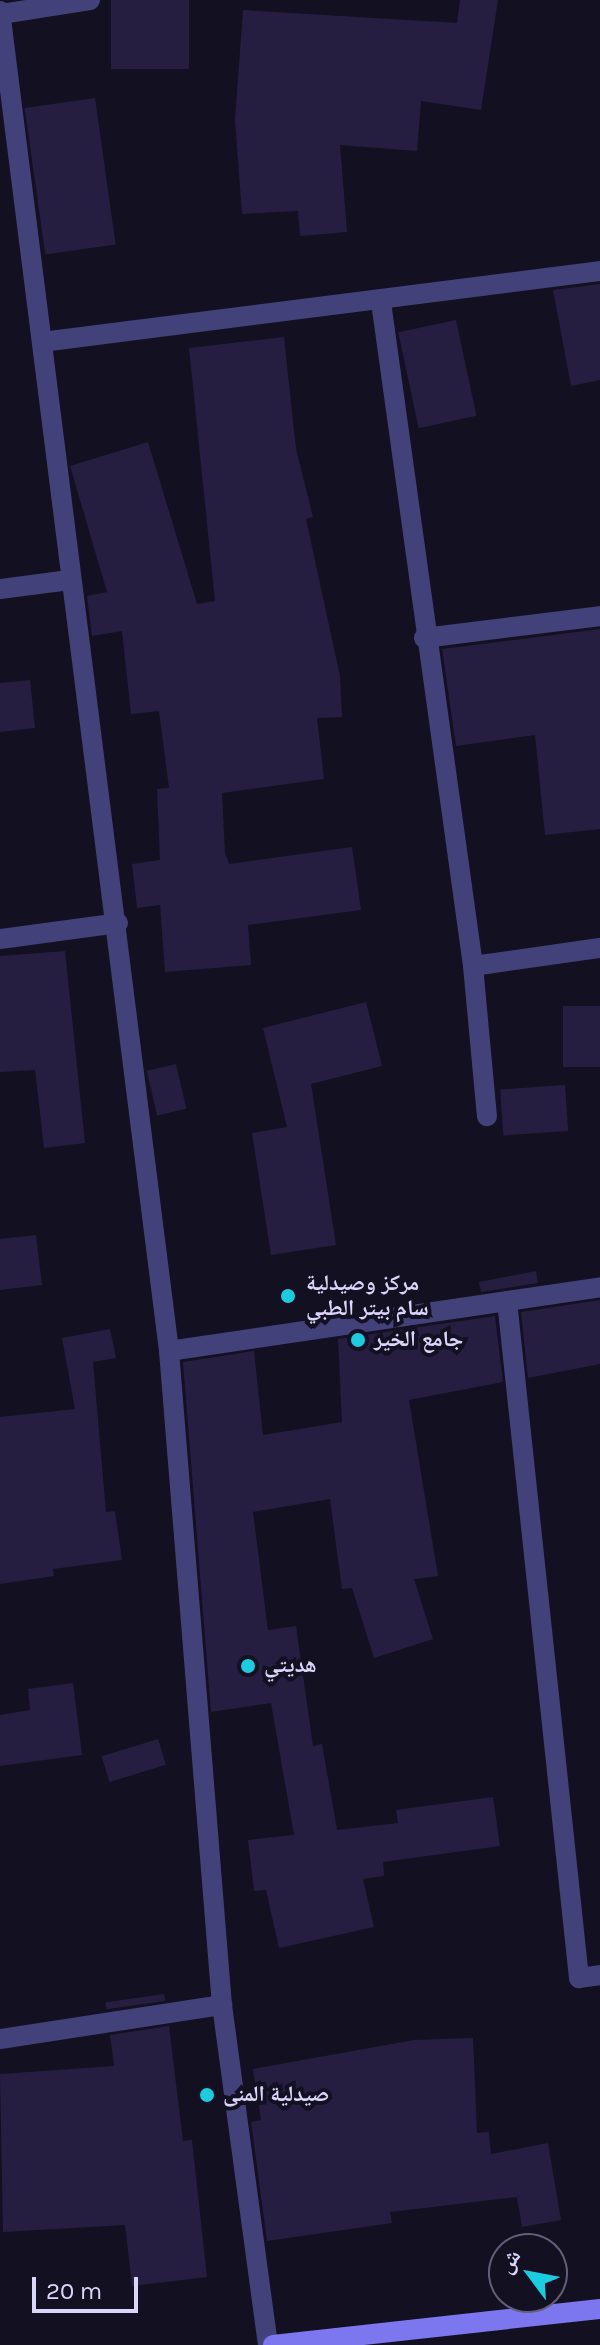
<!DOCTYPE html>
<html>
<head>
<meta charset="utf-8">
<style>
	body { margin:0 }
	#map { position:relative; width:600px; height:2345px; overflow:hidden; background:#131021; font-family:Karla,"Noto Naskh Arabic",sans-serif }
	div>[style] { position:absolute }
	.building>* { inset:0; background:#261e40; transform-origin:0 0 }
	.street>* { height:20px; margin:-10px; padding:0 10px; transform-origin:10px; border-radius:10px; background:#43417a }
	.secondary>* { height:20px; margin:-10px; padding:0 10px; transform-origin:10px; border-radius:10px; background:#7c77ef }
	.dots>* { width:22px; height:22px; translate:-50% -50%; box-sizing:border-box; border:4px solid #131021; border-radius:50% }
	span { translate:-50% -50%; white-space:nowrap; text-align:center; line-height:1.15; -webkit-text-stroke:8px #131021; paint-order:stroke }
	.poi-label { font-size:22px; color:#dad5fa; font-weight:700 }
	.left { translate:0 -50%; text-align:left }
	.north { position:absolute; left:488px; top:2233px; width:80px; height:80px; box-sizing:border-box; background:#131021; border:2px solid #635f78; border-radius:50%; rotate:302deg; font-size:22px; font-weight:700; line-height:32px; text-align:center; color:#dad5fa }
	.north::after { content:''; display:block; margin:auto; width:28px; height:36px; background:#1bcbe0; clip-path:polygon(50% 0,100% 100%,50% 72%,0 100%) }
	.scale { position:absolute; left:32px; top:2277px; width:106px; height:36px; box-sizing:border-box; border:4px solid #dad5fa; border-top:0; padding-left:10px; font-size:24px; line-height:28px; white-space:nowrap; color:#dad5fa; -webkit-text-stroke:6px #131021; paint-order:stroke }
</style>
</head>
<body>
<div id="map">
	<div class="building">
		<div style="left:111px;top:0;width:78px;height:69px"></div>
		<div style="clip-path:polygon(460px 0,498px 0,481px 110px,421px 101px,417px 151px,340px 145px,347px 232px,300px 236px,298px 211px,242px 214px,235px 120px,243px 10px,457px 23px)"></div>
		<div style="left:95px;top:98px;width:148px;height:71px;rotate:82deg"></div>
		<div style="clip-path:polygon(600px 284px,600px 380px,571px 386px,553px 290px)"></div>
		<div style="left:456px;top:320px;width:98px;height:59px;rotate:78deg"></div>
		<div style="clip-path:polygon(284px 337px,296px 449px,313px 517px,306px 519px,340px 676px,342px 717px,317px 718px,324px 779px,222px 793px,225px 853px,229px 864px,352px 847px,361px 910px,248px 925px,251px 965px,165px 972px,160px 905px,137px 908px,132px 864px,160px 860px,157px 789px,169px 788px,159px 711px,131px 714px,122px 631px,92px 636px,87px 596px,107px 592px,70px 466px,148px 442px,197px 604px,215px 601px,189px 348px)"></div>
		<div style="clip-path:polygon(600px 629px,600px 829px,545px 835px,535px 735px,456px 746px,442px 649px)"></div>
		<div style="clip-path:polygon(30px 680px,35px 728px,0 732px,0 683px)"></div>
		<div style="clip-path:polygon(65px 951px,85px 1143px,44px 1148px,35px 1070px,0 1072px,0 956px)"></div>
		<div style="clip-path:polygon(366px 1002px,382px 1066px,311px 1084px,336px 1245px,271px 1255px,252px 1133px,287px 1127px,263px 1028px)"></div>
		<div style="left:563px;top:1006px;width:37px;height:61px"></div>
		<div style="left:176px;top:1064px;width:46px;height:30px;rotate:77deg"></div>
		<div style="left:565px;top:1085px;width:46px;height:65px;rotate:86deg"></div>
		<div style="clip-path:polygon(36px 1235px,42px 1285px,0 1290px,0 1239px)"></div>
		<div style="clip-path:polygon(536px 1271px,538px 1283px,481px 1292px,479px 1282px)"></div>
		<div style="clip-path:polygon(600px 1300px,600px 1364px,528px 1378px,521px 1312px)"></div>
		<div style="clip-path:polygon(495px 1316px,503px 1382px,409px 1400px,438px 1576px,414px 1579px,433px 1639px,374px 1658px,352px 1588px,342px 1589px,330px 1499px,253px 1512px,268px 1630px,296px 1626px,313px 1746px,322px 1744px,337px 1830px,398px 1823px,396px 1810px,493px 1797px,500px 1846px,383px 1862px,384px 1876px,363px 1879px,374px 1927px,279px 1948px,266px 1890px,254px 1891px,248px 1840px,294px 1835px,271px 1703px,211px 1712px,183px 1362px,254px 1351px,263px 1435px,342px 1422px,338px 1339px)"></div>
		<div style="clip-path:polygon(110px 1329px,116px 1358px,93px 1362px,106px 1512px,115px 1511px,122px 1560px,53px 1569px,54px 1576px,0 1584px,0 1417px,75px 1409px,62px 1338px)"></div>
		<div style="clip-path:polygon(73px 1683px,82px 1755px,0 1766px,0 1715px,30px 1710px,28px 1689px)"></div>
		<div style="left:158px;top:1739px;width:27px;height:59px;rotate:73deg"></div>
		<div style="left:164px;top:1994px;width:7px;height:59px;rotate:82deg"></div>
		<div style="clip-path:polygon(169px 2026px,183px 2141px,192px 2140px,207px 2277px,132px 2286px,125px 2225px,3px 2232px,0 2074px,114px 2066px,110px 2035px)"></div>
		<div style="clip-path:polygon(473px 2038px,477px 2133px,489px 2132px,491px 2154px,548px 2143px,561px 2220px,522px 2227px,517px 2197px,390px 2212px,392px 2223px,267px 2241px,251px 2122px,261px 2120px,253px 2069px,414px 2040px)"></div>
	</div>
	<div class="street">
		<div style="left:0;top:11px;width:1351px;rotate:82.81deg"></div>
		<div style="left:169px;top:1351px;width:656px;rotate:85.37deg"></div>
		<div style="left:222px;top:2005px;width:343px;rotate:82.3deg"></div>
		<div style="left:1px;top:14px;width:90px;rotate:-8.9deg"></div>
		<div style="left:381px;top:302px;width:670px;rotate:82.11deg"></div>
		<div style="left:473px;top:966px;width:151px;rotate:84.7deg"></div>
		<div style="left:42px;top:342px;width:562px;rotate:-7.25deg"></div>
		<div style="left:0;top:589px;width:70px;rotate:-7.4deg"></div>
		<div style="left:424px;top:638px;width:177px;rotate:-7.1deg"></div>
		<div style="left:0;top:939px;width:119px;rotate:-7.7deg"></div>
		<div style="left:473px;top:966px;width:128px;rotate:-8.1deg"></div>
		<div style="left:507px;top:1301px;width:681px;rotate:83.93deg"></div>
		<div style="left:579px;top:1978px;width:21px;rotate:-8deg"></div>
		<div style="left:169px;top:1351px;width:436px;rotate:-8.4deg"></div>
		<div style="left:0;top:2039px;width:225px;rotate:-8.7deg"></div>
	</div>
	<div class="secondary">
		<div style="left:273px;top:2345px;width:329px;rotate:-6.3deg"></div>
	</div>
	<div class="dots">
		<div style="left:288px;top:1296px;background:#1bcbe0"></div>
		<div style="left:358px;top:1340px;background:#1bcbe0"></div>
		<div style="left:248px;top:1666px;background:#1bcbe0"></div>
		<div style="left:207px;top:2095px;background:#1bcbe0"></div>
	</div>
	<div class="poi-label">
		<span class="left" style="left:306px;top:1296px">مركز وصيدلية<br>سام بيتر الطبي</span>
		<span class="left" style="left:374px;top:1340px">جامع الخير</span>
		<span class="left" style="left:264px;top:1666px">هديتي</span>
		<span class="left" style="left:223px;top:2095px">صيدلية المنى</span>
	</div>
	<div class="north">ش</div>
	<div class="scale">20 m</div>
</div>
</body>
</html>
